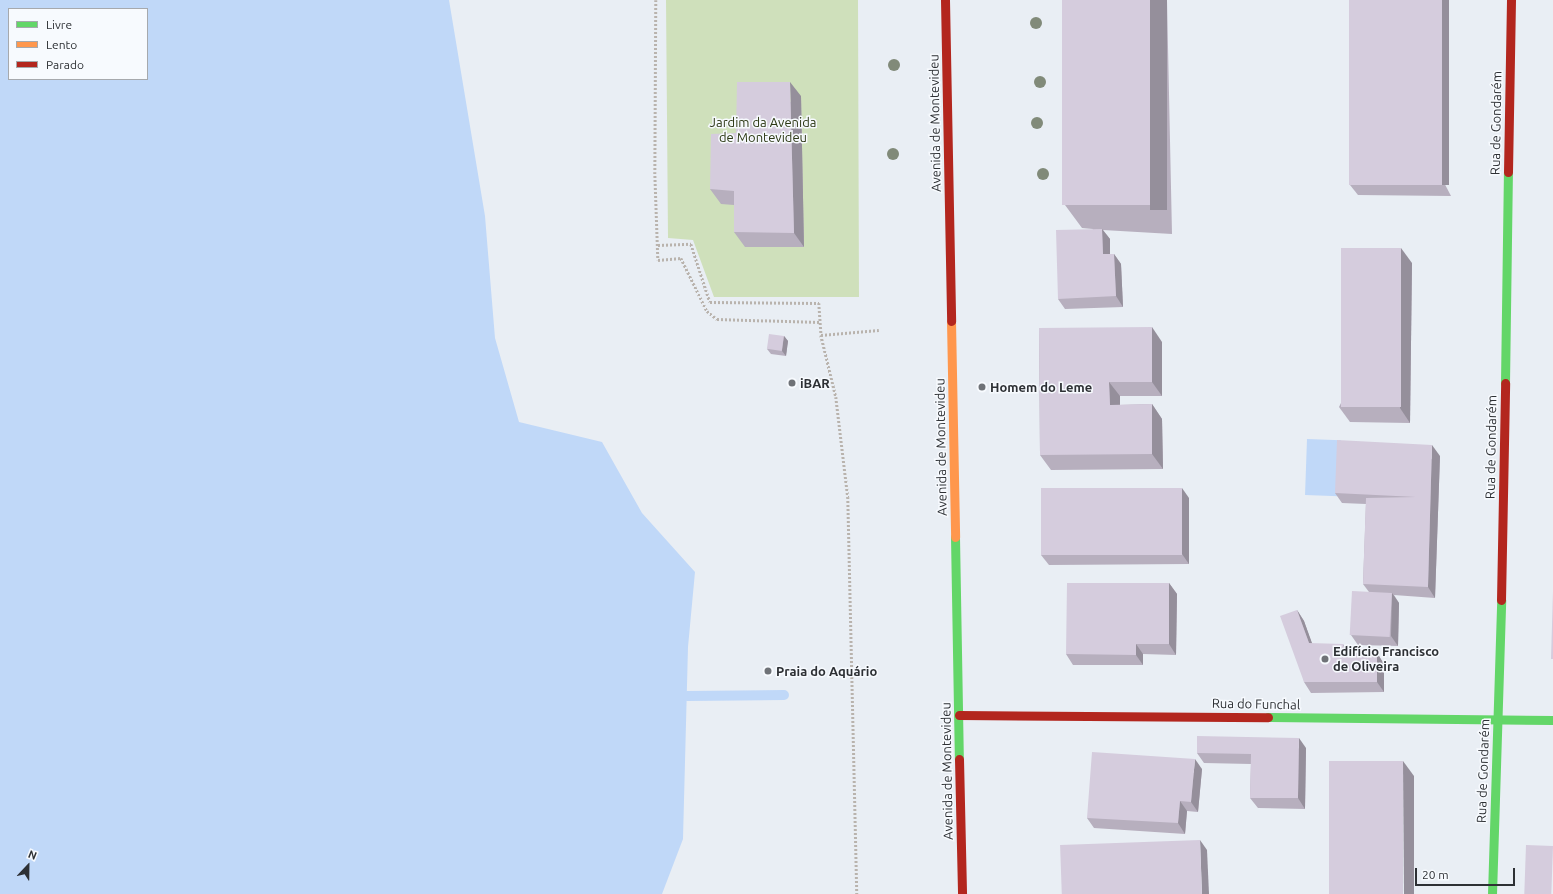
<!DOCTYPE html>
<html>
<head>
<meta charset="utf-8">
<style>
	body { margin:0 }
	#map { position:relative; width:1553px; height:894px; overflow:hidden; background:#e9eef4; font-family:Ubuntu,sans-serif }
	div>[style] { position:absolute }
	.green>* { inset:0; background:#cfe0bb }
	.water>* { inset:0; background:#c0d8f8; transform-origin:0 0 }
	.stream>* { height:10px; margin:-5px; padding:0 5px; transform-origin:5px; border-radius:5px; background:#c0d8f8 }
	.path>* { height:2.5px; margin-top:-1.25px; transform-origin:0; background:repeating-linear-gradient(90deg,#b9b3ad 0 2px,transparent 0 4px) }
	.fast>* { height:9px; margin:-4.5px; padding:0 4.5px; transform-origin:4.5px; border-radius:4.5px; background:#63d668 }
	.slow>* { height:9px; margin:-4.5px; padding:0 4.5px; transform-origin:4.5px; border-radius:4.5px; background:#ff974d }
	.jam>* { height:9px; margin:-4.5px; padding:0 4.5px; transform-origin:4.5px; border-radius:4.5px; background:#b3261e }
	.trees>* { width:12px; height:12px; margin:-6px; border-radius:50%; background:#818a79 }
	.wall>* { inset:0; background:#b7afbe }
	.shaded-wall>* { inset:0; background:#958f9b; transform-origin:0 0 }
	.building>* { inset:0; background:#d5ccdd; transform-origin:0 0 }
	.dots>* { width:11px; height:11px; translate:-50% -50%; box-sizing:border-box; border:2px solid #f7fafe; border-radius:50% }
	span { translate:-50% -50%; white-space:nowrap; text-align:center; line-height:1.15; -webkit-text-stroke:3px #f7fafe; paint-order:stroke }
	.park-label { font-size:13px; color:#2c3814 }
	.street-label { font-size:13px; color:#2d3034 }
	.poi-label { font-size:13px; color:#2d3034; font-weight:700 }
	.left { translate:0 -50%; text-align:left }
	.legend { position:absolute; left:8px; top:8px; width:140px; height:72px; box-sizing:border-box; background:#f7fafe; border:1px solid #a6a9ad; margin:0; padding:5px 7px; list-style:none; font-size:12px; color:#2d3034 }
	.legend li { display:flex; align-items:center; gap:8px; height:20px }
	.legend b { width:20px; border:1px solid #a6a9ad }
	.north { position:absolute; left:8px; top:846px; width:40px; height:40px; -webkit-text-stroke:3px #f7fafe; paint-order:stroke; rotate:22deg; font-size:11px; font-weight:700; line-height:16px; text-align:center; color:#2d3034 }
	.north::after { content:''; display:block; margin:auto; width:14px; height:18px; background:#2d3034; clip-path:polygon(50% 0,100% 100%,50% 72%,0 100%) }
	.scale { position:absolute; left:1415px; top:868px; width:100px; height:18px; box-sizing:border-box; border:2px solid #2d3034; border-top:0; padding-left:5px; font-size:12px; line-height:14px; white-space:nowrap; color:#2d3034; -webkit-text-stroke:3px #f7fafe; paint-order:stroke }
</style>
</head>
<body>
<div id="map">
	<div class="green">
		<div style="clip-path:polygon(666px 0,858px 0,859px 297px,714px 297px,693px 240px,668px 238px)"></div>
	</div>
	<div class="water">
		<div style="clip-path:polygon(evenodd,0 0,449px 0,485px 216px,495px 338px,519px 422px,602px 442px,642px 513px,695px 572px,688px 647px,683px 839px,662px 894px,0 894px,0 0,9px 9px,147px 9px,147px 79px,9px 79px,9px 9px)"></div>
		<div style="left:1307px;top:439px;width:34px;height:56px;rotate:2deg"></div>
	</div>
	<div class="stream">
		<div style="left:687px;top:696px;width:97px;rotate:-0.6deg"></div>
	</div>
	<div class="path">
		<div style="left:656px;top:0;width:172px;rotate:90.3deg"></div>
		<div style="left:655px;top:172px;width:88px;rotate:88deg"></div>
		<div style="left:658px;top:260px;width:23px;rotate:-5deg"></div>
		<div style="left:681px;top:258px;width:59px;rotate:63.9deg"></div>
		<div style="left:707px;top:311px;width:13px;rotate:39deg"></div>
		<div style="left:717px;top:319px;width:103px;rotate:1.7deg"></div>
		<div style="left:658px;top:245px;width:33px;rotate:-2deg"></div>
		<div style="left:691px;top:244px;width:61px;rotate:71.9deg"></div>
		<div style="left:710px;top:302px;width:109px;rotate:0.5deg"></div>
		<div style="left:819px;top:303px;width:32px;rotate:86deg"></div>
		<div style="left:821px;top:335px;width:64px;rotate:76.4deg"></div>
		<div style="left:836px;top:397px;width:101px;rotate:83.2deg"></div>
		<div style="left:848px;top:497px;width:397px;rotate:88.7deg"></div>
		<div style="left:821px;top:335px;width:58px;rotate:-4.9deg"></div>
	</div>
	<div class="fast">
		<div style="left:1505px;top:383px;width:211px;rotate:-89.2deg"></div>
		<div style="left:955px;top:537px;width:222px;rotate:89deg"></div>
		<div style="left:1268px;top:717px;width:285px;rotate:0.6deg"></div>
		<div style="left:1492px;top:894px;width:294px;rotate:-88.2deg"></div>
	</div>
	<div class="slow">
		<div style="left:951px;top:321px;width:216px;rotate:88.9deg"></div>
	</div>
	<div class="jam">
		<div style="left:945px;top:0;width:321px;rotate:88.9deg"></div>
		<div style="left:1508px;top:172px;width:172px;rotate:-89deg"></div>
		<div style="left:1501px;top:600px;width:217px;rotate:-88.9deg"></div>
		<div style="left:959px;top:715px;width:309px;rotate:0.4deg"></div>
		<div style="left:959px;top:759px;width:135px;rotate:88.7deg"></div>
	</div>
	<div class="trees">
		<div style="left:1036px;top:23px"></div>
		<div style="left:894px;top:65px"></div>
		<div style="left:1040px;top:82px"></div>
		<div style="left:1037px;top:123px"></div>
		<div style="left:893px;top:154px"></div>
		<div style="left:1043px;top:174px"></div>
	</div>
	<div class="wall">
		<div style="clip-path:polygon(1062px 0,1167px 0,1172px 234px,1103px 230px,1110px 239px,1110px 254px,1114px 254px,1121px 264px,1123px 307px,1065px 309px,1058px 299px,1093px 229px,1082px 228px,1065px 205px)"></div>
		<div style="clip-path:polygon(1349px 0,1451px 196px,1358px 195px,1350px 185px)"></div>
		<div style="clip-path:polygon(801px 96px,804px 247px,745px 247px,734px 232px,734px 205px,721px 204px,710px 189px,736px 133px)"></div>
		<div style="clip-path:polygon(1412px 263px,1410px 423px,1350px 422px,1339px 407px)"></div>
		<div style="clip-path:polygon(1039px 328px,1162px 342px,1162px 396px,1120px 396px,1120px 405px,1152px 404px,1162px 419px,1163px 469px,1051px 470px,1040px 455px)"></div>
		<div style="clip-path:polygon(784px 336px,788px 341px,786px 356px,771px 354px,767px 349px)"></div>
		<div style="clip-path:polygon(1440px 456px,1435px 598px,1394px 595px,1399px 603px,1398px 646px,1358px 645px,1351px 635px,1369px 592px,1363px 584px,1366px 504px,1342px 503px,1335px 493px)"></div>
		<div style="clip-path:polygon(1189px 498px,1189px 564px,1049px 565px,1041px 555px)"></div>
		<div style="clip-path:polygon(1169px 583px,1177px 594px,1176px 655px,1143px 654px,1143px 665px,1073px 665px,1066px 654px)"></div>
		<div style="clip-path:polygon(1297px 610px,1304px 621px,1312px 644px,1350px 653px,1377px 653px,1384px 664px,1384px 692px,1311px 693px,1304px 682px)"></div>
		<div style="clip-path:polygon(1306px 748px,1305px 809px,1258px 808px,1250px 798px,1251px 764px,1204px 763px,1197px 753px)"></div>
		<div style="clip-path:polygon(1202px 769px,1198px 812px,1187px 811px,1185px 834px,1094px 828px,1087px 818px)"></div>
	</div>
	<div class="shaded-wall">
		<div style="left:1150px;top:0;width:17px;height:210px"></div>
		<div style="left:1442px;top:0;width:7px;height:185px"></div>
		<div style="clip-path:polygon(790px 82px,801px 96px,804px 247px,794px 233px)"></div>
		<div style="clip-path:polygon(1102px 229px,1110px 239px,1110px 265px,1103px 254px)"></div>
		<div style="clip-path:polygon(1401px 248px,1412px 263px,1410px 423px,1400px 408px)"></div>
		<div style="clip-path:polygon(1114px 254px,1121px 264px,1123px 307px,1116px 296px)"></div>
		<div style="clip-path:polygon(1152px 327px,1162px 342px,1162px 396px,1152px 382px)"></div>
		<div style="clip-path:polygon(784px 336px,788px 341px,786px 356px,782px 351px)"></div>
		<div style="clip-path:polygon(1109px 382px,1120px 396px,1120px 419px,1110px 405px)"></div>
		<div style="clip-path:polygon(1152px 404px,1162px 419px,1163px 469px,1152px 454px)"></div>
		<div style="clip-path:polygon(1432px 445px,1440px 456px,1435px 598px,1428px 587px)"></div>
		<div style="clip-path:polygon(1182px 488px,1189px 498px,1189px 564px,1182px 554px)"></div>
		<div style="clip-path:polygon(1169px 583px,1177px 594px,1176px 655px,1169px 644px)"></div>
		<div style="clip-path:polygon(1392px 593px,1399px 603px,1398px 646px,1391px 636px)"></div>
		<div style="clip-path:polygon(1297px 610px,1304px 621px,1316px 654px,1309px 643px)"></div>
		<div style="clip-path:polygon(1136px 644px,1143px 654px,1143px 665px,1136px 655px)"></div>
		<div style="clip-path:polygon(1343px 644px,1350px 654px,1345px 653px)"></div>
		<div style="clip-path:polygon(1377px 653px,1384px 664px,1384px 692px,1377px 682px)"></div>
		<div style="clip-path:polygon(1299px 738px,1306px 748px,1305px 809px,1298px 798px)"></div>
		<div style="clip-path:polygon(1195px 759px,1202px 769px,1198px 812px,1191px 802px)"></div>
		<div style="clip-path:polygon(1403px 761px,1414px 776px,1414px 894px,1404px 894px)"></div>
		<div style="clip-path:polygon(1180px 801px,1187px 811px,1185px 834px,1178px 823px)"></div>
		<div style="clip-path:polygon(1200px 840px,1207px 850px,1209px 894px,1202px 894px)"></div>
	</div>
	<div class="building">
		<div style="left:1062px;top:0;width:88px;height:205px"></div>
		<div style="left:1349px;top:0;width:93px;height:185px"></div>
		<div style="clip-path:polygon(737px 82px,790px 82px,794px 233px,734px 232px,734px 191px,710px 189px,711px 134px,736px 133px)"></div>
		<div style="clip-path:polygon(1102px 229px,1103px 254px,1114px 254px,1116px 296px,1058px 299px,1056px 230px)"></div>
		<div style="left:1341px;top:248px;width:60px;height:159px"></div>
		<div style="clip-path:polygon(1152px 327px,1152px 382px,1109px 382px,1110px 405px,1152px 404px,1152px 454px,1040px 455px,1039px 328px)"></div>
		<div style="left:769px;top:334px;width:15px;height:15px;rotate:8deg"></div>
		<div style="clip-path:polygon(1337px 440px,1432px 445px,1428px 587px,1363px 584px,1366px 498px,1416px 497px,1335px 493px)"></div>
		<div style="left:1041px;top:488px;width:141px;height:67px"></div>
		<div style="clip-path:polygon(1067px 583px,1169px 583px,1169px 644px,1136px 644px,1136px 655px,1066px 654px)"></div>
		<div style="left:1352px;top:591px;width:40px;height:44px;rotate:3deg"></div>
		<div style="clip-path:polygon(1553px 591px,1553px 659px,1551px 659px)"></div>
		<div style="clip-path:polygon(1297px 610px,1309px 643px,1343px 644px,1345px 653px,1377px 653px,1377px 682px,1304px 682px,1280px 616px)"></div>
		<div style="clip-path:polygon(1197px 736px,1299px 738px,1298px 798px,1250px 798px,1251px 754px,1197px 753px)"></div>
		<div style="clip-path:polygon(1092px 752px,1195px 759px,1191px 802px,1180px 801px,1178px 823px,1087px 818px)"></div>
		<div style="left:1329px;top:761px;width:74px;height:133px"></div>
		<div style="left:1200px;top:840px;width:54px;height:140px;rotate:88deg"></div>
		<div style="left:1526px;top:845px;width:27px;height:49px;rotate:2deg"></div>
	</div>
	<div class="dots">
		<div style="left:792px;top:383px;background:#6f7277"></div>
		<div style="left:982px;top:387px;background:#6f7277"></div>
		<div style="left:1325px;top:659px;background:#6f7277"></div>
		<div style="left:768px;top:671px;background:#6f7277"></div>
	</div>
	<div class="park-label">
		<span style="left:763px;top:130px">Jardim da Avenida<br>de Montevideu</span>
	</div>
	<div class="street-label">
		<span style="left:935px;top:123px;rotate:-91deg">Avenida de Montevideu</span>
		<span style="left:1496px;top:123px;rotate:-89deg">Rua de Gondarém</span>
		<span style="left:941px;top:447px;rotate:-91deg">Avenida de Montevideu</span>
		<span style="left:1491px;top:447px;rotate:-89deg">Rua de Gondarém</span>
		<span style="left:1256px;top:704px;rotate:1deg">Rua do Funchal</span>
		<span style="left:947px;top:771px;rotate:-91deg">Avenida de Montevideu</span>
		<span style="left:1483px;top:771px;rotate:-88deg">Rua de Gondarém</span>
	</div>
	<div class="poi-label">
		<span class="left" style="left:800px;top:383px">iBAR</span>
		<span class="left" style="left:990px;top:387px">Homem do Leme</span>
		<span class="left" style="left:1333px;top:659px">Edifício Francisco<br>de Oliveira</span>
		<span class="left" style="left:776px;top:671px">Praia do Aquário</span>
	</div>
	<ul class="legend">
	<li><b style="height:5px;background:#63d668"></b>Livre</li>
	<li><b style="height:5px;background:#ff974d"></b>Lento</li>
	<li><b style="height:5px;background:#b3261e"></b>Parado</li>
	</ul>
	<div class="north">N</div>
	<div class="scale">20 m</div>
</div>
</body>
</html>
